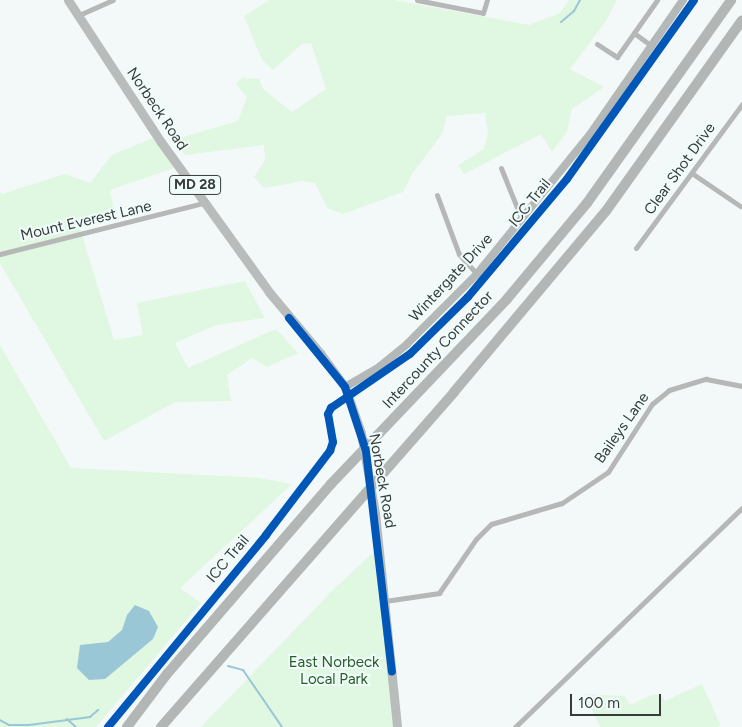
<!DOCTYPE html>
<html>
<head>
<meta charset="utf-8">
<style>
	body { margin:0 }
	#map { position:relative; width:742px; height:727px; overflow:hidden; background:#f3f9f8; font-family:Figtree,sans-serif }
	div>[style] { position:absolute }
	.green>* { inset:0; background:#e0f7e1 }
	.water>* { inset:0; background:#99c7d6 }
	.stream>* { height:2px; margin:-1px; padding:0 1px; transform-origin:1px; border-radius:1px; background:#99c7d6 }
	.street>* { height:5px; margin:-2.5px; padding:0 2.5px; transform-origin:2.5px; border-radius:2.5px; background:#b6b8b7 }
	.secondary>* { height:8px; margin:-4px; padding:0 4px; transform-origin:4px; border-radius:4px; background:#b4b8b7 }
	.primary>* { height:9px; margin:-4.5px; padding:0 4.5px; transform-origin:4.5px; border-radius:4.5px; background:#b8bcbb }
	.highway>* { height:10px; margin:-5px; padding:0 5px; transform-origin:5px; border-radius:5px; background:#b2b6b5 }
	.primary-bridge>* { height:9px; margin:-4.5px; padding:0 4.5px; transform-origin:4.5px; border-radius:4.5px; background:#b8bcbb }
	.cycleway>* { height:8px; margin:-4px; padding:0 4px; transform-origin:4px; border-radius:4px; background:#0057b8 }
	span { translate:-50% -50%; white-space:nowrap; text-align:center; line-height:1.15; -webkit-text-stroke:4px #f0fcfa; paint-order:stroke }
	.shield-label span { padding:1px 4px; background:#f0fcfa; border:1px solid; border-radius:4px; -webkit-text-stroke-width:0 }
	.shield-label { font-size:14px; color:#373c3b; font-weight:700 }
	.street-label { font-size:15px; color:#373c3b }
	.park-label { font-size:15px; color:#275d29 }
	.scale { position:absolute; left:570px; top:694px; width:91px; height:22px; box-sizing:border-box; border:2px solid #373c3b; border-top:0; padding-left:6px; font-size:15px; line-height:18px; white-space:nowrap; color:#373c3b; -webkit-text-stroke:4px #f0fcfa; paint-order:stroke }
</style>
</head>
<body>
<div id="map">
	<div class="green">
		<div style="clip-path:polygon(270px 0,394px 0,529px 25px,560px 13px,569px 0,617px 0,606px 21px,570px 69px,604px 87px,572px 109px,567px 132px,552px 152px,541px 134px,464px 174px,458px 165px,484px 149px,488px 134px,485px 113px,447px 116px,442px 134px,412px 174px,403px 192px,343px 214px,327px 208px,315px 183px,303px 181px,264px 188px,254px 177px,265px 160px,264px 145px,185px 155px,173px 140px,238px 121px,247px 97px,236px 84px,242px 78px,259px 79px,263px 89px,292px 112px,326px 89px,311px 43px,302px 44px,273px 70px,262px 60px,244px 16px)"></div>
		<div style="clip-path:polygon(153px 138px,174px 168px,110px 190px,116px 220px,80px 228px,114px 340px,143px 335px,137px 303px,245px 281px,265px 318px,216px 325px,175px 343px,188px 368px,276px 329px,298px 353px,267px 367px,252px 358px,227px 375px,231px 401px,175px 402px,104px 441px,0 263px,0 192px,2px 194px,65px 174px,90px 183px,112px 155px)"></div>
		<div style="clip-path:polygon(0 345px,71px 468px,259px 478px,292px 484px,180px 588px,201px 603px,96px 727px,0 727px)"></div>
		<div style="clip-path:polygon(377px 549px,397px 727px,201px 727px,334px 589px)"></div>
		<div style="clip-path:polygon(702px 684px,721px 726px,717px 727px,600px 727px,584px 694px,625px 696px,630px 705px,651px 695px,661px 695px,665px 701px)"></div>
	</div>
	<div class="water">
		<div style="clip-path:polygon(135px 605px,149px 611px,158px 627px,153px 639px,105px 679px,89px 680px,77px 668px,80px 645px,108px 642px,122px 630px,127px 615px)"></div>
	</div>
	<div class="stream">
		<div style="left:561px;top:22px;width:17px;rotate:-40deg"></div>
		<div style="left:574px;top:11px;width:13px;rotate:-61deg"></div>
		<div style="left:228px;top:666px;width:16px;rotate:15deg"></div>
		<div style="left:243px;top:670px;width:69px;rotate:55.6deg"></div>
		<div style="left:67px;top:719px;width:12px;rotate:42deg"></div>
		<div style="left:0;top:720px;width:10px;rotate:29deg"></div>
		<div style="left:9px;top:725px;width:20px"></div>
		<div style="left:29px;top:725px;width:62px;rotate:-7.5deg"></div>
		<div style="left:90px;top:717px;width:11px;rotate:-41deg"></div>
	</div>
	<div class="street">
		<div style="left:417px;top:0;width:67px;rotate:11.1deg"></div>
		<div style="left:483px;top:13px;width:14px;rotate:-73deg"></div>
		<div style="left:79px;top:15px;width:37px;rotate:-24deg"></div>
		<div style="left:634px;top:33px;width:22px;rotate:36deg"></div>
		<div style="left:597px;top:44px;width:24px;rotate:33deg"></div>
		<div style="left:617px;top:57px;width:70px;rotate:-54.9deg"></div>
		<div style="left:501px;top:168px;width:56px;rotate:68deg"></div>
		<div style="left:693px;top:174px;width:57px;rotate:34.2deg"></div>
		<div style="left:437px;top:195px;width:63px;rotate:69.6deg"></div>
		<div style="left:459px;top:254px;width:27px;rotate:48deg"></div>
		<div style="left:636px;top:248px;width:179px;rotate:-53.6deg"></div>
		<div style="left:0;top:254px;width:213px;rotate:-14.1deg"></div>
		<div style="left:385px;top:601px;width:55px;rotate:-8.4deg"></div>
		<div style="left:439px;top:593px;width:65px;rotate:-55.6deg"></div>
		<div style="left:476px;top:539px;width:21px;rotate:-45deg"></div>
		<div style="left:491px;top:524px;width:74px;rotate:-16.5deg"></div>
		<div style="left:562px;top:503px;width:55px;rotate:-34deg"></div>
		<div style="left:608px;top:472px;width:81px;rotate:-57.1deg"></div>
		<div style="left:652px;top:404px;width:22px;rotate:-39deg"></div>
		<div style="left:669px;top:390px;width:39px;rotate:-17deg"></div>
		<div style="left:706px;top:379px;width:37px;rotate:11deg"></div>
		<div style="left:515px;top:727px;width:315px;rotate:-44deg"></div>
	</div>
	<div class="secondary">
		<div style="left:345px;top:387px;width:39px;rotate:-30deg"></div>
		<div style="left:379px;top:367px;width:36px;rotate:-39deg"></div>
		<div style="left:407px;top:344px;width:99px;rotate:-45deg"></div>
		<div style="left:477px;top:274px;width:181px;rotate:-51deg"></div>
		<div style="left:591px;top:133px;width:162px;rotate:-55.3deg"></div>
	</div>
	<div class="primary">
		<div style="left:68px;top:0;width:170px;rotate:56.8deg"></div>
		<div style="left:161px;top:142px;width:185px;rotate:54.2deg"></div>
		<div style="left:269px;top:292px;width:80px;rotate:50.1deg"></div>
		<div style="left:320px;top:353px;width:42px;rotate:53.7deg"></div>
		<div style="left:345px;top:387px;width:49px;rotate:70.8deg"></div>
		<div style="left:375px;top:513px;width:215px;rotate:84.1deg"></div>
	</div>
	<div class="highway">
		<div style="left:127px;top:727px;width:66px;rotate:-53deg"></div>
		<div style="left:167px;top:674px;width:251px;rotate:-49.2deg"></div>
		<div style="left:331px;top:484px;width:255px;rotate:-46.4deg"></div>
		<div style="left:507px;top:299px;width:125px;rotate:-50.2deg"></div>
		<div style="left:587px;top:203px;width:249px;rotate:-54.6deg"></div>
		<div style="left:161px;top:727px;width:445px;rotate:-48.8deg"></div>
		<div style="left:454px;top:392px;width:236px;rotate:-50deg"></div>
		<div style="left:606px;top:211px;width:234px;rotate:-54.5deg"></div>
	</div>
	<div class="primary-bridge">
		<div style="left:361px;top:433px;width:81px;rotate:80.1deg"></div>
	</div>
	<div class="cycleway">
		<div style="left:289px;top:318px;width:89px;rotate:50.9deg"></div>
		<div style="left:345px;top:387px;width:67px;rotate:71.8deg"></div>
		<div style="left:366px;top:451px;width:222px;rotate:83.3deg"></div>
		<div style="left:108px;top:727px;width:249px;rotate:-50.5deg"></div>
		<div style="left:266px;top:535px;width:106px;rotate:-52.7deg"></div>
		<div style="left:330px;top:451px;width:9px;rotate:-72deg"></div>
		<div style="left:333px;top:442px;width:28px;rotate:-100deg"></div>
		<div style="left:328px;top:414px;width:7px;rotate:-63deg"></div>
		<div style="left:331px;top:408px;width:96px;rotate:-34.4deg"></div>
		<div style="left:410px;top:354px;width:81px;rotate:-44.5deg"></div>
		<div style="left:468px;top:297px;width:154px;rotate:-50deg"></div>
		<div style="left:567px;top:179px;width:219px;rotate:-54.6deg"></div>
	</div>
	<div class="shield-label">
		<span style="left:195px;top:185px">MD 28</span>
	</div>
	<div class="street-label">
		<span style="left:157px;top:109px;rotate:56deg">Norbeck Road</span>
		<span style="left:680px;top:169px;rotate:-54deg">Clear Shot Drive</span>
		<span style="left:530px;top:203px;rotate:-51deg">ICC Trail</span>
		<span style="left:86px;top:221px;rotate:-13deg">Mount Everest Lane</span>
		<span style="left:451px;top:278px;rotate:-47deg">Wintergate Drive</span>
		<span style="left:438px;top:350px;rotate:-47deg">Intercounty Connector</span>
		<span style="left:622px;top:428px;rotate:-55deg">Baileys Lane</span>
		<span style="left:382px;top:481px;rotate:80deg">Norbeck Road</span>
		<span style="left:228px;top:559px;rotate:-50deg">ICC Trail</span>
	</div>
	<div class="park-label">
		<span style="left:334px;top:671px">East Norbeck<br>Local Park</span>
	</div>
	<div class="scale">100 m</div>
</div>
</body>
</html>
